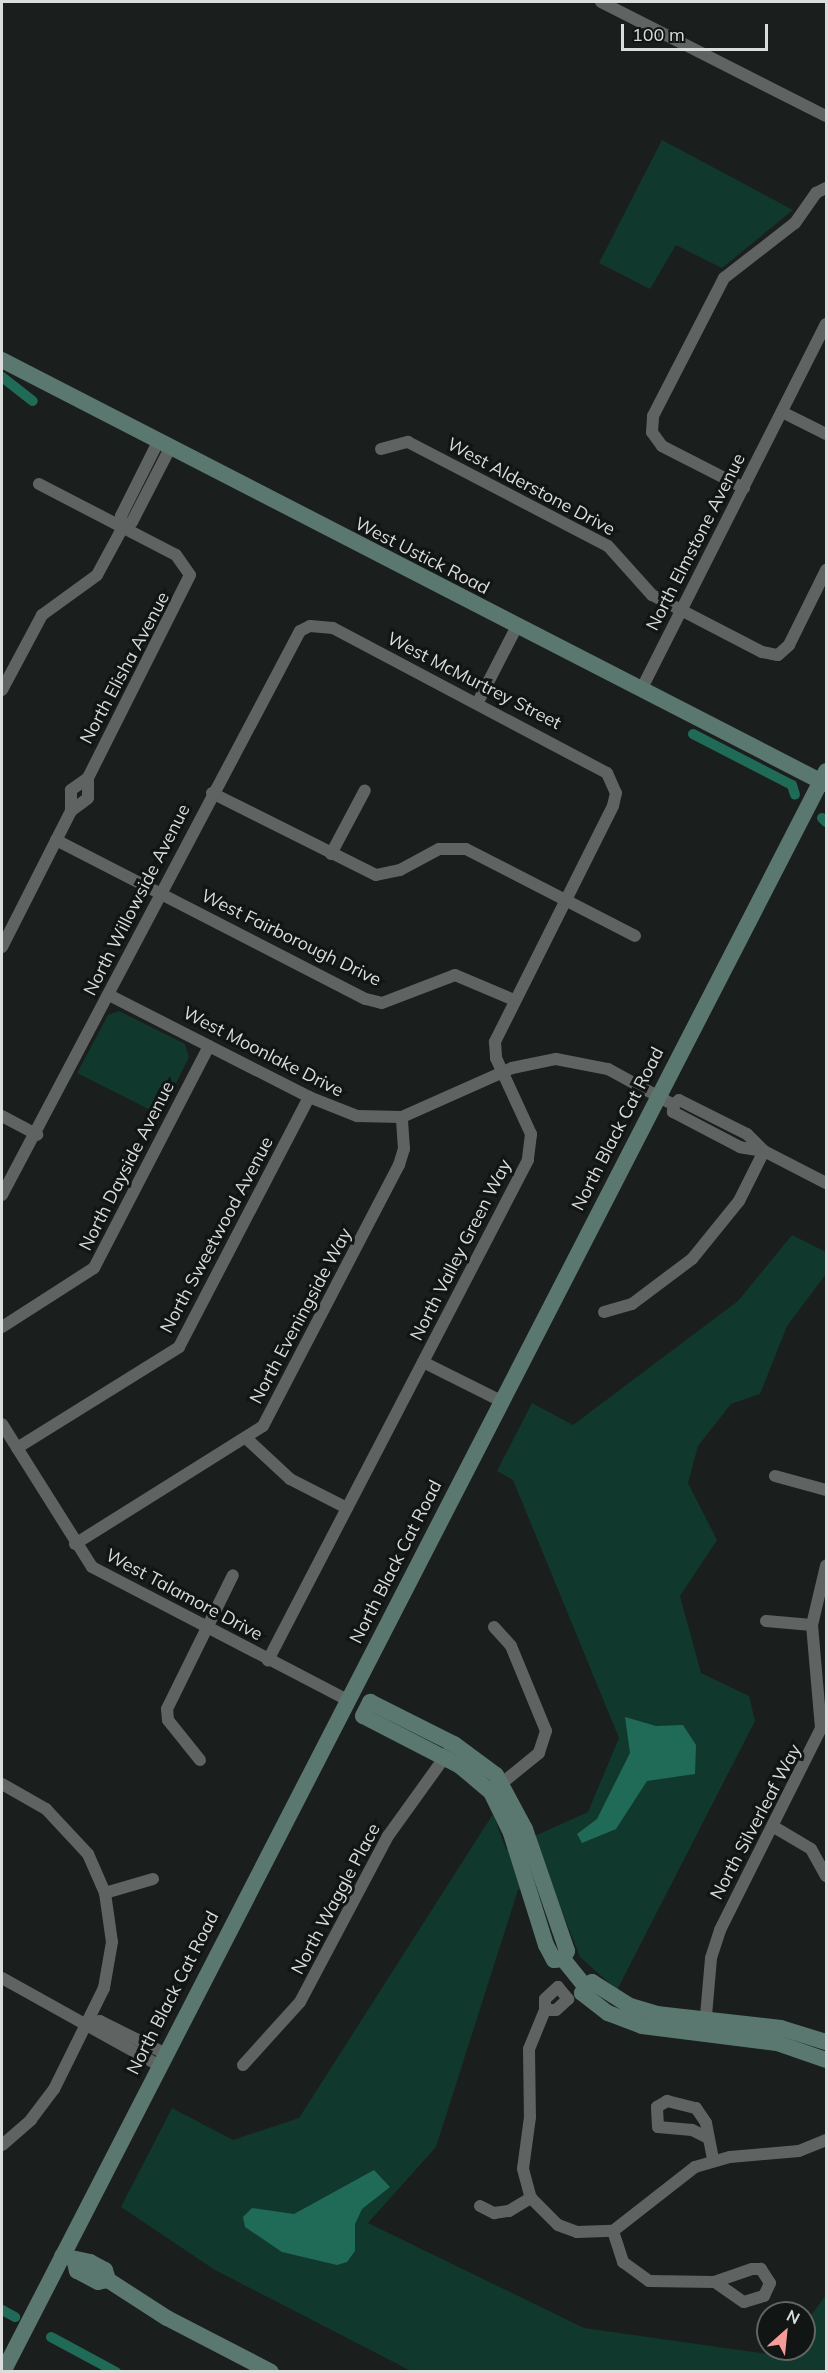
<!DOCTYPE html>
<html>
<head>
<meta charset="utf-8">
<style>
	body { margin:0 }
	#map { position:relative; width:828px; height:2373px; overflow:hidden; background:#1a1e1c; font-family:Mulish,sans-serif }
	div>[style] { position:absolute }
	.green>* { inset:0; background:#11382c }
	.water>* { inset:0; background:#206b57 }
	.canal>* { height:10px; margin:-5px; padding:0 5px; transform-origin:5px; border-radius:5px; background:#206b57 }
	.street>* { height:12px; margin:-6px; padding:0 6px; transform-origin:6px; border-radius:6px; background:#5f6462 }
	.secondary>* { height:16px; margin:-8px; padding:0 8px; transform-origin:8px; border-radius:8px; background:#5a786f }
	span { translate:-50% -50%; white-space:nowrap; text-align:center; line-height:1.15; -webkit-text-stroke:6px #111513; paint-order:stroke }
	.street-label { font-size:18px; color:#dbdddc }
	.frame { position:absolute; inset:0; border:3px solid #dbdddc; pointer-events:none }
	.north { position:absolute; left:756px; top:2301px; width:60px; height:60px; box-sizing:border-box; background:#111513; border:2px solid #626563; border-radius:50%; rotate:27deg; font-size:16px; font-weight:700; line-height:24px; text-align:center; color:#dbdddc }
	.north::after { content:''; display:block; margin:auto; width:21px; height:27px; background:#f59b9a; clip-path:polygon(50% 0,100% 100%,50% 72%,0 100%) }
	.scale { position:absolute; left:621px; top:24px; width:147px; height:27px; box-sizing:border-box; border:3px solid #dbdddc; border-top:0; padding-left:8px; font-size:18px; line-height:21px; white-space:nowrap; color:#dbdddc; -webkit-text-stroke:4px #111513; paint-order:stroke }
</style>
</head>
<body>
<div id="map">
	<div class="green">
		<div style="clip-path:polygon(662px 140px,793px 210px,722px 268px,676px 245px,650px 289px,599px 263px)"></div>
		<div style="clip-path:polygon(119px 1011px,185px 1044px,189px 1057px,160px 1115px,77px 1073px,108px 1015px)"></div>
		<div style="clip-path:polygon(792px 1235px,826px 1252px,826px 1274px,787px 1326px,760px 1394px,731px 1404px,698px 1446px,688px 1483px,717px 1540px,680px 1596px,701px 1673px,749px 1696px,755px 1721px,617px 1990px,580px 1957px,550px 1881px,518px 1890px,436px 2147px,368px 2223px,584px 2328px,781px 2356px,786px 2349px,804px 2349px,804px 2325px,826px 2295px,826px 2371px,411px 2371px,215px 2270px,121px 2207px,172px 2108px,233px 2140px,299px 2118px,493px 1814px,506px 1849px,588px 1812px,619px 1738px,513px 1480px,497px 1471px,532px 1403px,573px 1425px,738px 1301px)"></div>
	</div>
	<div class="water">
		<div style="clip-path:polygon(625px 1717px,656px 1726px,683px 1725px,696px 1745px,695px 1774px,647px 1781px,616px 1829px,582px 1843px,577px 1834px,597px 1819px,630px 1753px)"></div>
		<div style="clip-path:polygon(374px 2170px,390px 2187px,362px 2209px,355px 2224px,355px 2251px,347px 2262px,337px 2265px,282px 2252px,245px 2227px,243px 2217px,252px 2208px,294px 2214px)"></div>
	</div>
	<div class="canal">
		<div style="left:2px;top:377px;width:39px;rotate:38deg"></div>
		<div style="left:693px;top:734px;width:111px;rotate:27.3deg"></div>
		<div style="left:792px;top:785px;width:10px;rotate:73deg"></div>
		<div style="left:822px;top:818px;width:6px;rotate:45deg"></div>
		<div style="left:2px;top:2310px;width:15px;rotate:28deg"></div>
		<div style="left:51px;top:2337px;width:74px;rotate:28.3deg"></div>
	</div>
	<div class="street">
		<div style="left:601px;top:2px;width:252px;rotate:26.9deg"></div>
		<div style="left:782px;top:412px;width:49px;rotate:26.6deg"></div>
		<div style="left:158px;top:442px;width:83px;rotate:116.6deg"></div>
		<div style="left:121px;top:516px;width:11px;rotate:80deg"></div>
		<div style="left:123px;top:527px;width:10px;rotate:-29deg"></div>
		<div style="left:132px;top:522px;width:83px;rotate:-62.8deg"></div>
		<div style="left:381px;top:449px;width:28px;rotate:-15deg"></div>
		<div style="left:408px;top:442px;width:225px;rotate:27.5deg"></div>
		<div style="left:608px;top:546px;width:66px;rotate:48.1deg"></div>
		<div style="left:652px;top:595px;width:124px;rotate:27.4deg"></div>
		<div style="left:762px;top:652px;width:16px;rotate:11deg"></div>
		<div style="left:778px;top:655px;width:15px;rotate:-42deg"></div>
		<div style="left:789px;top:645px;width:84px;rotate:-63.7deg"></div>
		<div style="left:39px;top:484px;width:154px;rotate:27.4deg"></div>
		<div style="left:176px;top:555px;width:24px;rotate:55deg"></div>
		<div style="left:190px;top:575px;width:227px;rotate:116.7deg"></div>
		<div style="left:88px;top:778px;width:21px;rotate:145deg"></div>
		<div style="left:71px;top:790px;width:21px;rotate:90deg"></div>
		<div style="left:744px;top:488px;width:92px;rotate:-152.9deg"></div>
		<div style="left:662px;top:446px;width:17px;rotate:-126deg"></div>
		<div style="left:652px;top:432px;width:16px;rotate:-86deg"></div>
		<div style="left:653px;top:416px;width:155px;rotate:-62.8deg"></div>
		<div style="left:724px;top:278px;width:90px;rotate:-37.8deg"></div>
		<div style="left:795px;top:223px;width:37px;rotate:-55deg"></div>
		<div style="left:816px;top:193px;width:11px;rotate:-27deg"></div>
		<div style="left:2px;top:690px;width:85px;rotate:-61.9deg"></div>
		<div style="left:42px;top:615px;width:68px;rotate:-36deg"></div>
		<div style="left:97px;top:575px;width:55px;rotate:-61.6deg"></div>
		<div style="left:641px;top:690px;width:410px;rotate:-63.2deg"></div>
		<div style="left:478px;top:702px;width:85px;rotate:-62.8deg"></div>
		<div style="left:212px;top:793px;width:183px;rotate:26.6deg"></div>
		<div style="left:376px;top:875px;width:25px;rotate:-12deg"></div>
		<div style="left:400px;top:870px;width:44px;rotate:-28.3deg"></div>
		<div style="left:439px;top:849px;width:27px"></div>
		<div style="left:466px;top:849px;width:190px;rotate:27.2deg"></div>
		<div style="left:56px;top:840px;width:348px;rotate:27.2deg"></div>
		<div style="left:366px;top:999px;width:16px;rotate:14deg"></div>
		<div style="left:382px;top:1003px;width:78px;rotate:-21deg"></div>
		<div style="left:455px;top:975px;width:64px;rotate:23deg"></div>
		<div style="left:331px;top:854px;width:72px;rotate:-62deg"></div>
		<div style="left:2px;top:947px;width:153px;rotate:-63.1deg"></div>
		<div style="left:71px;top:811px;width:21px;rotate:-37deg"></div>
		<div style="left:88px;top:798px;width:20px;rotate:-90deg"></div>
		<div style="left:109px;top:995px;width:225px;rotate:27deg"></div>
		<div style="left:309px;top:1097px;width:52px;rotate:21.6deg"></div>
		<div style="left:357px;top:1116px;width:45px;rotate:1.3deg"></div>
		<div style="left:402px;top:1117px;width:120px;rotate:-24deg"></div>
		<div style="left:512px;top:1068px;width:45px;rotate:-11.6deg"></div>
		<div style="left:556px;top:1059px;width:53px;rotate:10.9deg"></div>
		<div style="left:608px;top:1069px;width:75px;rotate:28.6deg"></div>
		<div style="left:2px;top:1116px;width:40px;rotate:28deg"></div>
		<div style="left:764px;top:1151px;width:24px;rotate:-171deg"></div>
		<div style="left:740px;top:1147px;width:76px;rotate:-152.4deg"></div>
		<div style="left:673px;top:1112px;width:7px;rotate:-82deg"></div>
		<div style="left:674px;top:1105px;width:7px;rotate:-45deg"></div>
		<div style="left:679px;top:1100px;width:76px;rotate:26.6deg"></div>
		<div style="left:747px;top:1134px;width:24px;rotate:45deg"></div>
		<div style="left:764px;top:1151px;width:70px;rotate:27.3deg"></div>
		<div style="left:2px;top:1195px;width:638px;rotate:-62.15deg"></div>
		<div style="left:300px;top:631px;width:11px;rotate:-27deg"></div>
		<div style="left:310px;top:626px;width:23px;rotate:5deg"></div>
		<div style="left:333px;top:628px;width:310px;rotate:27.9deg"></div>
		<div style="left:607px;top:773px;width:22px;rotate:66deg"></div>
		<div style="left:616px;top:793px;width:13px;rotate:103deg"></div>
		<div style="left:613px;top:806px;width:264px;rotate:116.6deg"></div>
		<div style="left:495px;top:1042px;width:16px;rotate:86deg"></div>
		<div style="left:496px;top:1058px;width:84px;rotate:65.3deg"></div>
		<div style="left:531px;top:1134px;width:26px;rotate:97deg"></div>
		<div style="left:528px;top:1160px;width:564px;rotate:117.47deg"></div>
		<div style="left:604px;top:1312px;width:29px;rotate:-16deg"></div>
		<div style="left:632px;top:1304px;width:75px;rotate:-36.9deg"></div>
		<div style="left:692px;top:1259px;width:75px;rotate:-51deg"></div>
		<div style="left:739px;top:1201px;width:56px;rotate:-63.4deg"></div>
		<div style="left:2px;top:1327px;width:109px;rotate:-32.7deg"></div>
		<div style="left:94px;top:1268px;width:250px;rotate:-62.6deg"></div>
		<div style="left:423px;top:1362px;width:87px;rotate:26.6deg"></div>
		<div style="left:2px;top:1424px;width:169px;rotate:57.8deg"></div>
		<div style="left:92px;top:1567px;width:288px;rotate:27.5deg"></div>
		<div style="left:247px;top:1439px;width:59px;rotate:42.9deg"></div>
		<div style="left:290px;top:1479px;width:64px;rotate:27deg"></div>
		<div style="left:17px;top:1448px;width:191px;rotate:-31.9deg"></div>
		<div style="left:179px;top:1347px;width:282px;rotate:-62.5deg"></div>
		<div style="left:775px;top:1476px;width:53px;rotate:15.4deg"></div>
		<div style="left:75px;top:1544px;width:222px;rotate:-32.1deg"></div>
		<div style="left:263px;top:1426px;width:294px;rotate:-62.5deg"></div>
		<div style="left:399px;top:1165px;width:17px;rotate:-73deg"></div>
		<div style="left:404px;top:1149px;width:32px;rotate:-94deg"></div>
		<div style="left:766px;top:1621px;width:46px;rotate:5deg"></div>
		<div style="left:494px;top:1627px;width:25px;rotate:48deg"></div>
		<div style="left:511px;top:1646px;width:92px;rotate:67.6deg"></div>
		<div style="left:546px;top:1731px;width:23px;rotate:108deg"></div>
		<div style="left:539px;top:1753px;width:55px;rotate:140.9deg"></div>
		<div style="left:200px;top:1760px;width:51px;rotate:-128.7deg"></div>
		<div style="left:168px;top:1720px;width:11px;rotate:-95deg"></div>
		<div style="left:167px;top:1709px;width:149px;rotate:-63.8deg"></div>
		<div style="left:2px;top:1784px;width:51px;rotate:29.6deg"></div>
		<div style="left:46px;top:1809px;width:62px;rotate:47deg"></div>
		<div style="left:88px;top:1854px;width:43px;rotate:66.4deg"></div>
		<div style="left:105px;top:1893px;width:49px;rotate:81.9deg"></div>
		<div style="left:112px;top:1942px;width:47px;rotate:99.9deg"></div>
		<div style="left:104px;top:1988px;width:113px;rotate:116.3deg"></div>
		<div style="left:54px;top:2089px;width:39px;rotate:127deg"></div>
		<div style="left:31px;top:2120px;width:38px;rotate:139deg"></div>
		<div style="left:774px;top:1827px;width:43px;rotate:30.7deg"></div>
		<div style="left:811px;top:1849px;width:31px;rotate:61deg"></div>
		<div style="left:105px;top:1893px;width:50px;rotate:-16.3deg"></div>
		<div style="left:2px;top:1978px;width:179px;rotate:29.1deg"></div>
		<div style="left:558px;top:1987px;width:16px;rotate:50deg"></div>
		<div style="left:568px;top:1999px;width:16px;rotate:137deg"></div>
		<div style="left:556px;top:2010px;width:11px;rotate:180deg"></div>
		<div style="left:545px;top:2010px;width:11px;rotate:-90deg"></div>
		<div style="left:545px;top:1999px;width:18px;rotate:-43deg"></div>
		<div style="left:545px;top:2010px;width:42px;rotate:112.3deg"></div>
		<div style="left:529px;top:2049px;width:68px;rotate:89.2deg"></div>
		<div style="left:530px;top:2117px;width:52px;rotate:97.7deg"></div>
		<div style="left:523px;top:2169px;width:30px;rotate:75deg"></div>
		<div style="left:531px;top:2198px;width:38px;rotate:45deg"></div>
		<div style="left:558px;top:2225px;width:20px;rotate:20deg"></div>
		<div style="left:577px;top:2232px;width:36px;rotate:-2deg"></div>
		<div style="left:613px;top:2231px;width:104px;rotate:-38deg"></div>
		<div style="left:695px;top:2167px;width:36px;rotate:-16deg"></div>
		<div style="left:730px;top:2157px;width:69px;rotate:-5deg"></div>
		<div style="left:799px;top:2151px;width:29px;rotate:-22deg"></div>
		<div style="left:88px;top:2023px;width:12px;rotate:-9deg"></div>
		<div style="left:100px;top:2021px;width:72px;rotate:26.6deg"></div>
		<div style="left:705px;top:2027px;width:69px;rotate:-85deg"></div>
		<div style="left:711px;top:1958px;width:29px;rotate:-72deg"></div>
		<div style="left:720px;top:1930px;width:226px;rotate:-63.4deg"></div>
		<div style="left:821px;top:1728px;width:103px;rotate:-95deg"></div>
		<div style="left:812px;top:1625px;width:61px;rotate:-76.7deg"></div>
		<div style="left:243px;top:2065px;width:85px;rotate:-47.9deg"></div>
		<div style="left:300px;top:2002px;width:188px;rotate:-62.1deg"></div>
		<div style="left:388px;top:1836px;width:105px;rotate:-54.3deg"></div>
		<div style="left:708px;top:2138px;width:18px;rotate:-153deg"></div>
		<div style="left:692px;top:2130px;width:34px;rotate:-175deg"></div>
		<div style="left:658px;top:2127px;width:20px;rotate:-93deg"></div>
		<div style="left:657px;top:2107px;width:12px;rotate:-31deg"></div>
		<div style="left:667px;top:2101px;width:30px;rotate:14deg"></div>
		<div style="left:696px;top:2108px;width:18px;rotate:56deg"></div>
		<div style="left:706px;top:2123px;width:38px;rotate:79deg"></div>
		<div style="left:480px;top:2206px;width:16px;rotate:27deg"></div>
		<div style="left:494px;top:2213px;width:15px;rotate:-8deg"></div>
		<div style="left:509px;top:2211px;width:26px;rotate:-31deg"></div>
		<div style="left:613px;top:2231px;width:33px;rotate:72deg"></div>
		<div style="left:623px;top:2262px;width:32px;rotate:36deg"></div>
		<div style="left:649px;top:2281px;width:66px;rotate:0.9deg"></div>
		<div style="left:715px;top:2282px;width:35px;rotate:35deg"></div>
		<div style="left:744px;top:2302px;width:21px;rotate:-17deg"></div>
		<div style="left:764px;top:2296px;width:14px;rotate:-65deg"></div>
		<div style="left:770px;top:2283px;width:17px;rotate:-123deg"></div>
		<div style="left:761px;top:2269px;width:9px;rotate:180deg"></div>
		<div style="left:752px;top:2269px;width:39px;rotate:161deg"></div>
	</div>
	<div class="secondary">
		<div style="left:2px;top:360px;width:927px;rotate:27.23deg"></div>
		<div style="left:370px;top:1702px;width:94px;rotate:26.6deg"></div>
		<div style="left:454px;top:1744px;width:52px;rotate:36.4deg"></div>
		<div style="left:496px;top:1775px;width:61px;rotate:61.8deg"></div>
		<div style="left:525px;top:1829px;width:129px;rotate:71deg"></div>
		<div style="left:567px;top:1951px;width:9px;rotate:117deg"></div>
		<div style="left:563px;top:1959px;width:9px;rotate:174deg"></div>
		<div style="left:554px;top:1960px;width:17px;rotate:-118deg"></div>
		<div style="left:546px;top:1945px;width:117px;rotate:-107.4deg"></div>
		<div style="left:511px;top:1833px;width:46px;rotate:-116deg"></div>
		<div style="left:491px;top:1792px;width:40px;rotate:-140deg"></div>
		<div style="left:460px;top:1766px;width:109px;rotate:-152.7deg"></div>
		<div style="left:363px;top:1716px;width:16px;rotate:-63deg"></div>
		<div style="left:563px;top:1959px;width:35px;rotate:51deg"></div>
		<div style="left:826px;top:2042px;width:47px;rotate:-162.7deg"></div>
		<div style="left:781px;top:2028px;width:125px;rotate:-173.6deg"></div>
		<div style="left:657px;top:2014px;width:28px;rotate:-163deg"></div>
		<div style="left:630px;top:2006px;width:45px;rotate:-147.7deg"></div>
		<div style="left:592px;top:1982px;width:15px;rotate:132deg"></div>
		<div style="left:582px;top:1993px;width:33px;rotate:38deg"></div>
		<div style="left:608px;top:2013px;width:36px;rotate:21deg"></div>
		<div style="left:642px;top:2026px;width:136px;rotate:7.2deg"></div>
		<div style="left:777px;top:2043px;width:52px;rotate:19.1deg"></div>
		<div style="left:62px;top:2256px;width:29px;rotate:12deg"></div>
		<div style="left:90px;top:2262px;width:17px;rotate:28deg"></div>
		<div style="left:105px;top:2270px;width:10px;rotate:73deg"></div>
		<div style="left:108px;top:2280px;width:10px;rotate:169deg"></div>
		<div style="left:98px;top:2282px;width:24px;rotate:-152deg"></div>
		<div style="left:77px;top:2271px;width:9px;rotate:-103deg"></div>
		<div style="left:108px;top:2280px;width:70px;rotate:32.8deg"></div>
		<div style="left:167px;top:2318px;width:117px;rotate:27.4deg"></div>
		<div style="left:3px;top:2372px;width:1800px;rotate:-62.79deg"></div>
	</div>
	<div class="street-label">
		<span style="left:531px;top:487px;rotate:28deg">West Alderstone Drive</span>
		<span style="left:696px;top:542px;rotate:-63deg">North Elmstone Avenue</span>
		<span style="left:422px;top:556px;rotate:27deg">West Ustick Road</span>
		<span style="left:125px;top:668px;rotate:-62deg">North Elisha Avenue</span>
		<span style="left:474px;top:681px;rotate:27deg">West McMurtrey Street</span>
		<span style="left:137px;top:900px;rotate:-63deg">North Willowside Avenue</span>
		<span style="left:291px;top:938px;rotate:26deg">West Fairborough Drive</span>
		<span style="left:263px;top:1052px;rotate:27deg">West Moonlake Drive</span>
		<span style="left:618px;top:1129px;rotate:-63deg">North Black Cat Road</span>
		<span style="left:127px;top:1166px;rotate:-63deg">North Dayside Avenue</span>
		<span style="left:217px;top:1235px;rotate:-62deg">North Sweetwood Avenue</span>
		<span style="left:461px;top:1250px;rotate:-63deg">North Valley Green Way</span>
		<span style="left:301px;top:1316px;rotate:-62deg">North Eveningside Way</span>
		<span style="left:396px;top:1562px;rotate:-63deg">North Black Cat Road</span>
		<span style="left:184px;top:1595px;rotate:28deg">West Talamore Drive</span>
		<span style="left:756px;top:1822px;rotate:-62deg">North Silverleaf Way</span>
		<span style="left:336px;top:1899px;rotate:-62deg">North Waggle Place</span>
		<span style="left:173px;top:1993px;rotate:-63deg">North Black Cat Road</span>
	</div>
	<div class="frame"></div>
	<div class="north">N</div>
	<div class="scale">100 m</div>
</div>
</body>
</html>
